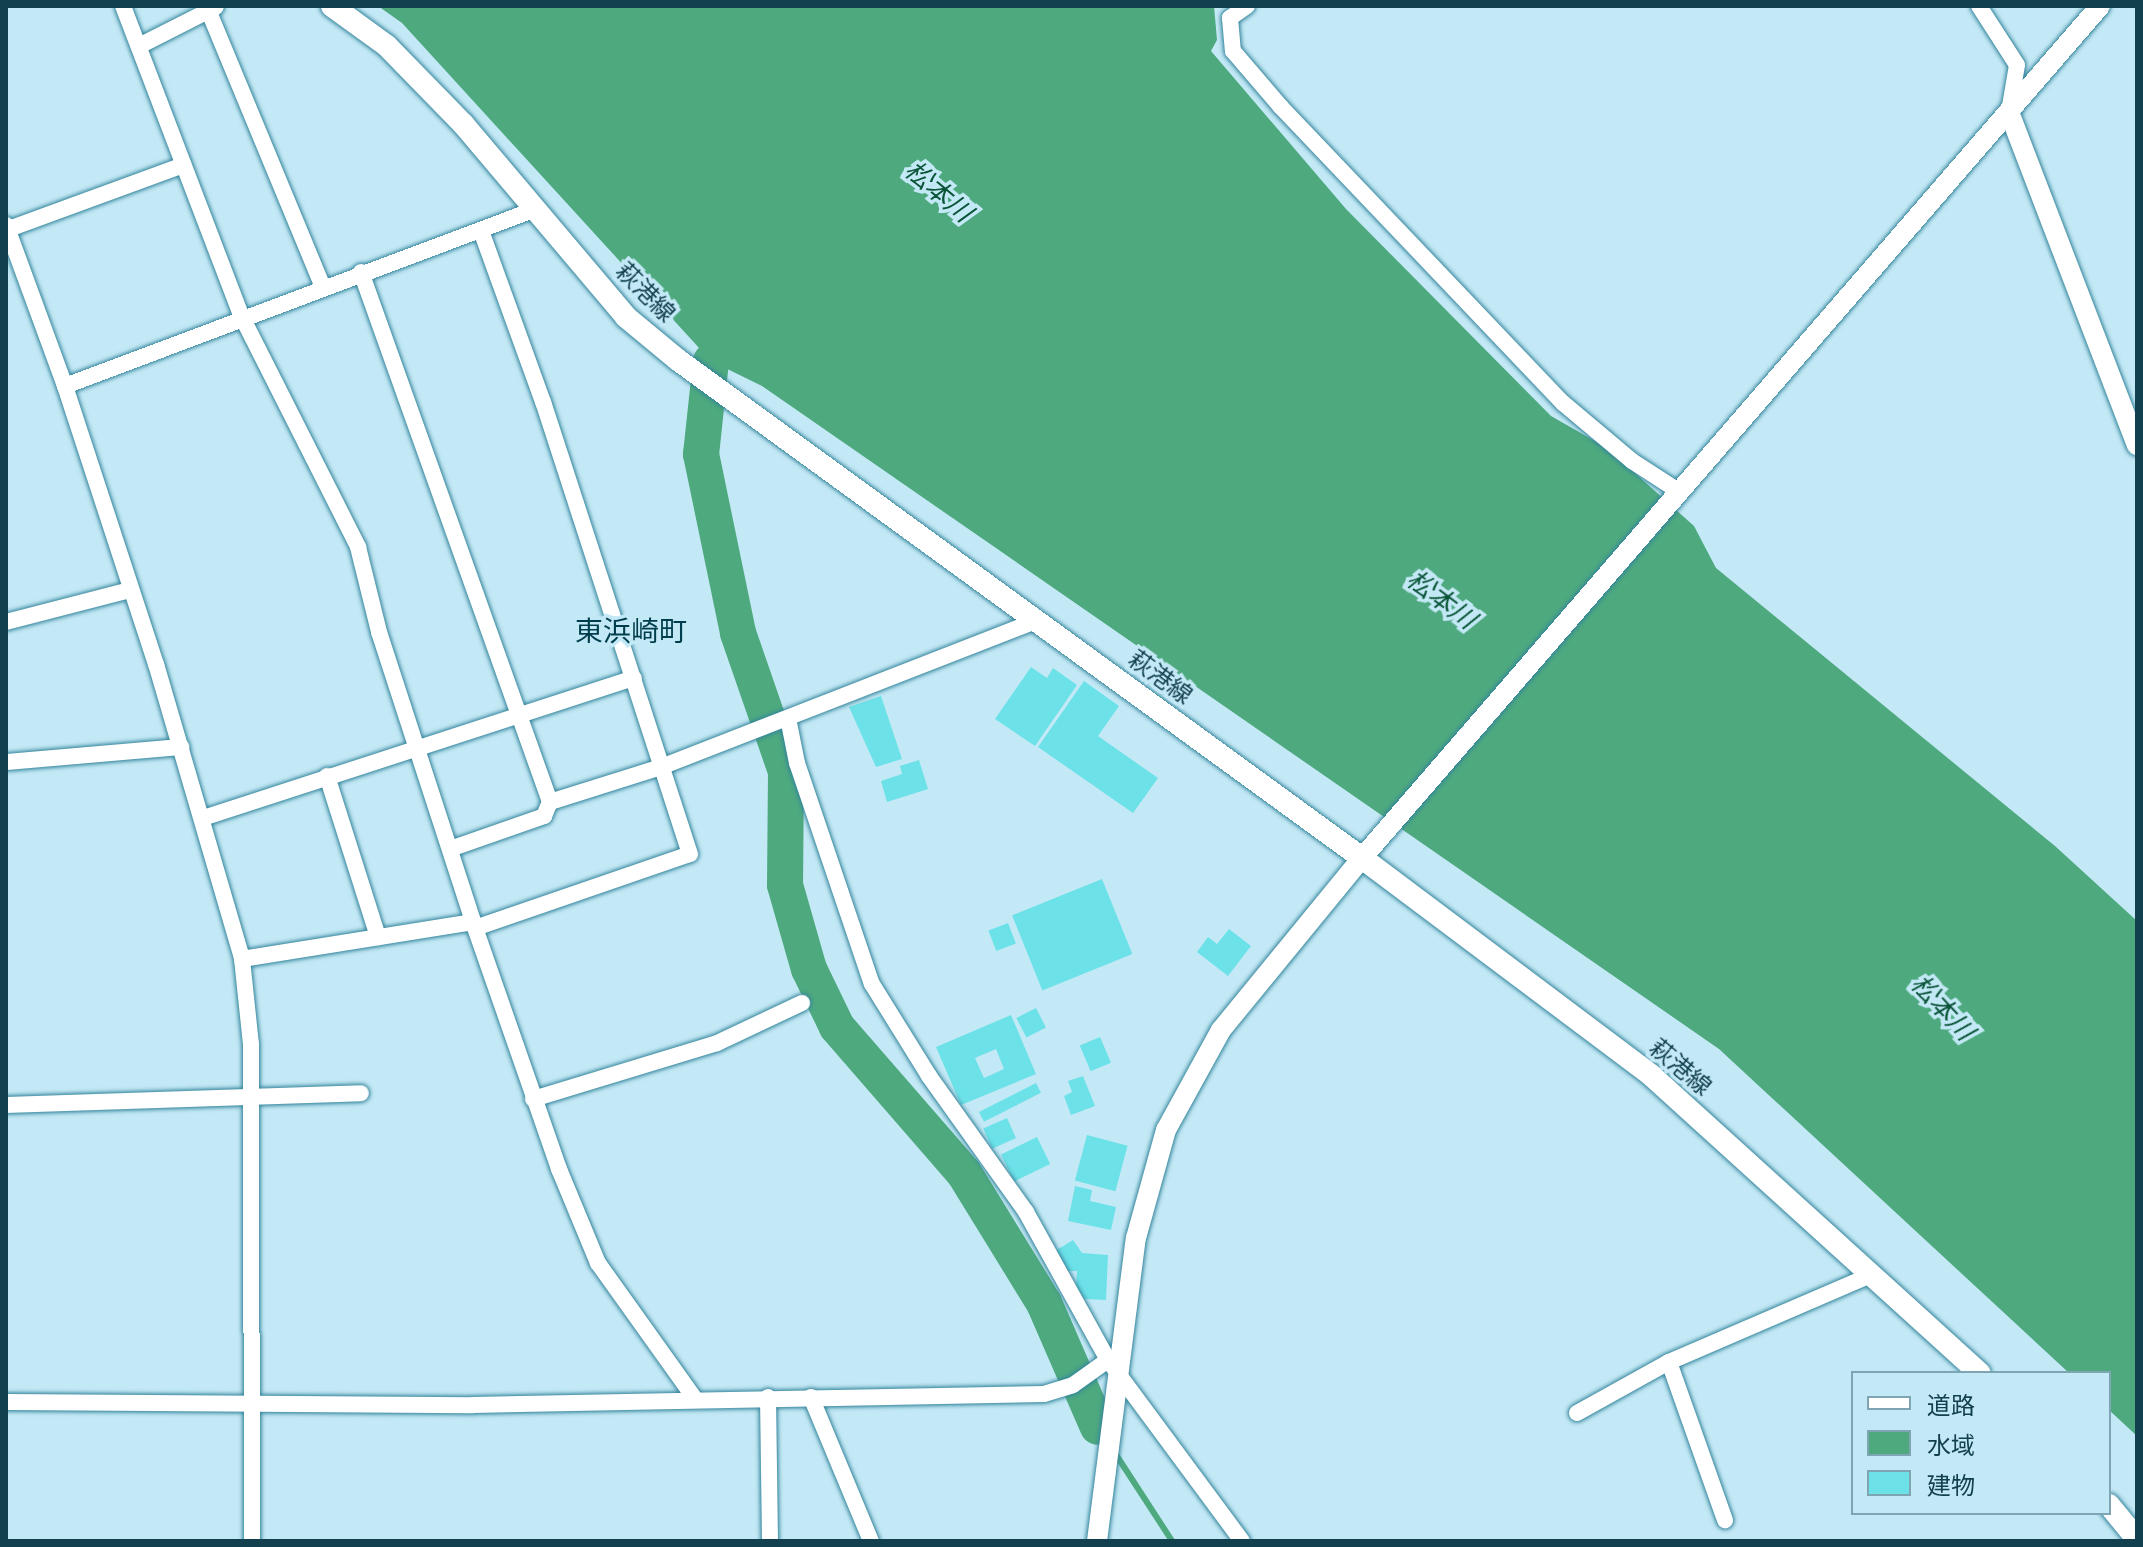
<!DOCTYPE html>
<html>
<head>
<meta charset="utf-8">
<style>
	body { margin:0 }
	#map { position:relative; width:2143px; height:1547px; overflow:hidden; background:#c4e9f6; font-family:Roboto,"Noto Sans JP",sans-serif }
	div>[style] { position:absolute }
	.water>* { inset:0; background:#4ea97f }
	.stream>* { height:6px; margin:-3px; padding:0 3px; transform-origin:3px; border-radius:3px; background:#4ea97f }
	.river>* { height:36px; margin:-18px; padding:0 18px; transform-origin:18px; border-radius:18px; background:#4ea97f }
	.building>* { inset:0; background:#6ce1e8; transform-origin:0 0 }
	.roads { filter:drop-shadow(0 0 2px #33849b) drop-shadow(0 0 2px #33849b) }
	.minor>* { height:16px; margin:-8px; padding:0 8px; transform-origin:8px; border-radius:8px; background:#fff }
	.tertiary>* { height:20px; margin:-10px; padding:0 10px; transform-origin:10px; border-radius:10px; background:#fff }
	.secondary>* { height:22px; margin:-11px; padding:0 11px; transform-origin:11px; border-radius:11px; background:#fff }
	span { translate:-50% -50%; white-space:nowrap; text-align:center; line-height:1.15; -webkit-text-stroke:7px #c4e9f6; paint-order:stroke }
	.street-label { font-size:24px; color:#13404e }
	.water-label { font-size:26px; color:#0a5438; font-style:italic }
	.quarter-label { font-size:28px; color:#003e4e }
	.frame { position:absolute; inset:0; border:8px solid #13404e; pointer-events:none }
	.legend { position:absolute; left:1851px; top:1371px; width:260px; height:144px; box-sizing:border-box; background:#c4e9f6; border:2px solid #7da5b3; margin:0; padding:10px 14px; list-style:none; font-size:24px; color:#13404e }
	.legend li { display:flex; align-items:center; gap:16px; height:40px }
	.legend b { width:40px; border:2px solid #7da5b3 }
</style>
</head>
<body>
<div id="map">
	<div class="water">
		<div style="clip-path:polygon(378px 6px,1214px 6px,1217px 40px,1211px 51px,1346px 209px,1551px 416px,1607px 448px,1694px 526px,1716px 568px,2055px 846px,2137px 921px,2137px 1436px,2109px 1410px,2109px 1373px,2069px 1373px,1719px 1049px,762px 386px,711px 361px,402px 23px)"></div>
	</div>
	<div class="stream">
		<div style="left:1098px;top:1427px;width:12px;rotate:55deg"></div>
		<div style="left:1113px;top:1450px;width:108px;rotate:57deg"></div>
	</div>
	<div class="river">
		<div style="left:711px;top:361px;width:94px;rotate:96.1deg"></div>
		<div style="left:701px;top:454px;width:183px;rotate:78.3deg"></div>
		<div style="left:738px;top:633px;width:147px;rotate:70.9deg"></div>
		<div style="left:786px;top:772px;width:113px;rotate:90.5deg"></div>
		<div style="left:785px;top:885px;width:87px;rotate:74.1deg"></div>
		<div style="left:809px;top:969px;width:64px;rotate:64.2deg"></div>
		<div style="left:837px;top:1027px;width:194px;rotate:49deg"></div>
		<div style="left:964px;top:1173px;width:153px;rotate:58.4deg"></div>
		<div style="left:1044px;top:1303px;width:135px;rotate:66.5deg"></div>
	</div>
	<div class="building">
		<div style="clip-path:polygon(1031px 667px,1047px 678px,1053px 668px,1077px 685px,1035px 746px,995px 719px)"></div>
		<div style="clip-path:polygon(1084px 681px,1119px 706px,1098px 736px,1158px 778px,1133px 813px,1038px 747px)"></div>
		<div style="clip-path:polygon(881px 696px,902px 759px,876px 767px,849px 707px)"></div>
		<div style="clip-path:polygon(919px 760px,928px 789px,887px 802px,881px 781px,902px 774px,900px 766px)"></div>
		<div style="left:1102px;top:879px;width:81px;height:97px;rotate:68deg"></div>
		<div style="left:1008px;top:923px;width:22px;height:21px;rotate:69deg"></div>
		<div style="clip-path:polygon(1229px 929px,1251px 946px,1228px 976px,1197px 952px,1208px 937px,1217px 944px)"></div>
		<div style="left:1036px;top:1008px;width:22px;height:22px;rotate:63deg"></div>
		<div style="clip-path:polygon(evenodd,1011px 1015px,1036px 1074px,961px 1105px,936px 1047px,1011px 1015px,996px 1049px,1004px 1069px,984px 1078px,975px 1058px,996px 1049px)"></div>
		<div style="left:1100px;top:1037px;width:28px;height:22px;rotate:67deg"></div>
		<div style="clip-path:polygon(1083px 1076px,1095px 1106px,1071px 1115px,1064px 1096px,1072px 1092px,1068px 1081px)"></div>
		<div style="left:1036px;top:1083px;width:11px;height:64px;rotate:63deg"></div>
		<div style="left:1007px;top:1118px;width:22px;height:26px;rotate:66deg"></div>
		<div style="left:1087px;top:1135px;width:42px;height:47px;rotate:15deg"></div>
		<div style="left:1037px;top:1137px;width:30px;height:40px;rotate:64deg"></div>
		<div style="clip-path:polygon(1075px 1186px,1092px 1190px,1090px 1201px,1116px 1207px,1111px 1230px,1068px 1221px)"></div>
		<div style="clip-path:polygon(1073px 1240px,1082px 1253px,1108px 1255px,1106px 1300px,1085px 1299px,1076px 1288px,1077px 1271px,1068px 1271px,1055px 1251px)"></div>
	</div>
	<div class="roads">
		<div class="minor">
			<div style="left:123px;top:6px;width:333px;rotate:69.1deg"></div>
			<div style="left:242px;top:317px;width:258px;rotate:63.2deg"></div>
			<div style="left:358px;top:547px;width:88px;rotate:76.1deg"></div>
			<div style="left:379px;top:632px;width:305px;rotate:72deg"></div>
			<div style="left:473px;top:922px;width:262px;rotate:70.8deg"></div>
			<div style="left:559px;top:1169px;width:102px;rotate:67.5deg"></div>
			<div style="left:598px;top:1263px;width:167px;rotate:54.5deg"></div>
			<div style="left:1247px;top:6px;width:21px;rotate:145deg"></div>
			<div style="left:1230px;top:18px;width:33px;rotate:85deg"></div>
			<div style="left:1233px;top:51px;width:74px;rotate:49.4deg"></div>
			<div style="left:1281px;top:107px;width:409px;rotate:46.4deg"></div>
			<div style="left:1563px;top:403px;width:90px;rotate:40deg"></div>
			<div style="left:1632px;top:461px;width:57px;rotate:32.9deg"></div>
			<div style="left:1979px;top:6px;width:70px;rotate:57.2deg"></div>
			<div style="left:2017px;top:65px;width:48px;rotate:99.7deg"></div>
			<div style="left:209px;top:12px;width:298px;rotate:67.5deg"></div>
			<div style="left:139px;top:46px;width:86px;rotate:-26.9deg"></div>
			<div style="left:6px;top:225px;width:171px;rotate:69.9deg"></div>
			<div style="left:65px;top:386px;width:293px;rotate:71.9deg"></div>
			<div style="left:156px;top:664px;width:307px;rotate:73.7deg"></div>
			<div style="left:242px;top:959px;width:85px;rotate:84deg"></div>
			<div style="left:251px;top:1044px;width:497px;rotate:89.9deg"></div>
			<div style="left:6px;top:230px;width:189px;rotate:-20.1deg"></div>
			<div style="left:361px;top:272px;width:563px;rotate:70.37deg"></div>
			<div style="left:65px;top:386px;width:500px;rotate:-20.6deg"></div>
			<div style="left:6px;top:622px;width:128px;rotate:-14.5deg"></div>
			<div style="left:788px;top:718px;width:46px;rotate:78.7deg"></div>
			<div style="left:797px;top:763px;width:233px;rotate:71.3deg"></div>
			<div style="left:872px;top:984px;width:108px;rotate:58.2deg"></div>
			<div style="left:929px;top:1076px;width:167px;rotate:54.5deg"></div>
			<div style="left:1026px;top:1212px;width:169px;rotate:61deg"></div>
			<div style="left:1108px;top:1360px;width:225px;rotate:53.5deg"></div>
			<div style="left:6px;top:762px;width:176px;rotate:-4.9deg"></div>
			<div style="left:327px;top:776px;width:169px;rotate:72.4deg"></div>
			<div style="left:203px;top:818px;width:453px;rotate:-18deg"></div>
			<div style="left:450px;top:849px;width:100px;rotate:-19.3deg"></div>
			<div style="left:544px;top:816px;width:15px;rotate:-67deg"></div>
			<div style="left:550px;top:802px;width:116px;rotate:-17.5deg"></div>
			<div style="left:661px;top:767px;width:405px;rotate:-21.3deg"></div>
			<div style="left:475px;top:928px;width:227px;rotate:-19deg"></div>
			<div style="left:690px;top:854px;width:475px;rotate:-108deg"></div>
			<div style="left:543px;top:402px;width:182px;rotate:-109.9deg"></div>
			<div style="left:242px;top:959px;width:234px;rotate:-9.1deg"></div>
			<div style="left:533px;top:1099px;width:192px;rotate:-16.9deg"></div>
			<div style="left:717px;top:1043px;width:94px;rotate:-25.2deg"></div>
			<div style="left:6px;top:1105px;width:355px;rotate:-1.9deg"></div>
			<div style="left:1669px;top:1362px;width:168px;rotate:70.5deg"></div>
			<div style="left:768px;top:1397px;width:144px;rotate:89.2deg"></div>
			<div style="left:811px;top:1397px;width:156px;rotate:67.4deg"></div>
			<div style="left:6px;top:1402px;width:467px;rotate:0.4deg"></div>
			<div style="left:473px;top:1405px;width:571px;rotate:-1.1deg"></div>
			<div style="left:1044px;top:1394px;width:30px;rotate:-17deg"></div>
			<div style="left:1073px;top:1385px;width:43px;rotate:-35.5deg"></div>
			<div style="left:1577px;top:1413px;width:105px;rotate:-29deg"></div>
			<div style="left:1669px;top:1362px;width:222px;rotate:-23.3deg"></div>
		</div>
		<div class="tertiary">
			<div style="left:2009px;top:112px;width:357px;rotate:69deg"></div>
			<div style="left:1097px;top:1541px;width:305px;rotate:-82.7deg"></div>
			<div style="left:1136px;top:1238px;width:112px;rotate:-74.5deg"></div>
			<div style="left:1166px;top:1130px;width:114px;rotate:-61.2deg"></div>
			<div style="left:1221px;top:1030px;width:222px;rotate:-50.7deg"></div>
			<div style="left:1362px;top:858px;width:1127px;rotate:-49.1deg"></div>
		</div>
		<div class="secondary">
			<div style="left:332px;top:6px;width:68px;rotate:36deg"></div>
			<div style="left:387px;top:46px;width:110px;rotate:45.7deg"></div>
			<div style="left:464px;top:125px;width:251px;rotate:49.8deg"></div>
			<div style="left:626px;top:317px;width:67px;rotate:39.6deg"></div>
			<div style="left:678px;top:360px;width:846px;rotate:36.06deg"></div>
			<div style="left:1362px;top:858px;width:363px;rotate:36.9deg"></div>
			<div style="left:1652px;top:1076px;width:442px;rotate:42.2deg"></div>
			<div style="left:2109px;top:1505px;width:44px;rotate:50.5deg"></div>
		</div>
	</div>
	<div class="street-label">
		<span style="left:645px;top:293px;rotate:45deg">萩港線</span>
		<span style="left:1160px;top:678px;rotate:36deg">萩港線</span>
		<span style="left:1680px;top:1068px;rotate:40deg">萩港線</span>
	</div>
	<div class="water-label">
		<span style="left:938px;top:192px;rotate:40deg">松本川</span>
		<span style="left:1441px;top:600px;rotate:37deg">松本川</span>
		<span style="left:1942px;top:1008px;rotate:47deg">松本川</span>
	</div>
	<div class="quarter-label">
		<span style="left:631px;top:632px">東浜崎町</span>
	</div>
	<div class="frame"></div>
	<ul class="legend">
	<li><b style="height:10px;background:#fff"></b>道路</li>
	<li><b style="height:22px;background:#4ea97f"></b>水域</li>
	<li><b style="height:22px;background:#6ce1e8"></b>建物</li>
	</ul>
</div>
</body>
</html>
